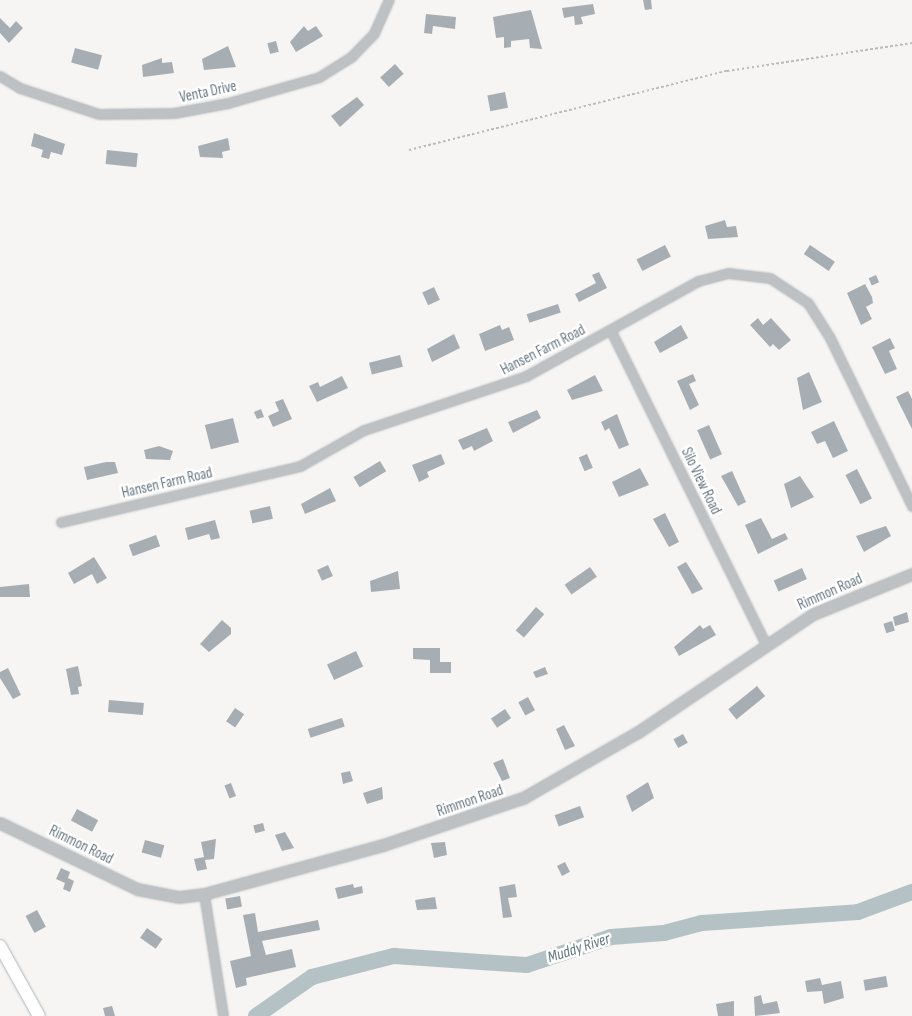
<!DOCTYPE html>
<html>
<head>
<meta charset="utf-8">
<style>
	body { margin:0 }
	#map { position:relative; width:912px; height:1016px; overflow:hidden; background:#f6f5f3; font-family:"Sofia Sans Condensed",sans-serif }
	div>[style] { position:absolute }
	.river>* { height:16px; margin:-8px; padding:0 8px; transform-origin:8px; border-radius:8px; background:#b5c2c5 }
	.building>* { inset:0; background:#a7aeb3; transform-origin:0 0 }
	.path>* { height:2px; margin-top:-1px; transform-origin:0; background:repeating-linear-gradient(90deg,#b7babc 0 2.5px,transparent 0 5px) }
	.roads { filter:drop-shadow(0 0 1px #afb5b9) drop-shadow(0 0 1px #afb5b9) }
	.minor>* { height:9px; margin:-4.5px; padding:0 4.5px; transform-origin:4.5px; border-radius:4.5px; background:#bdc1c4 }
	.tertiary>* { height:11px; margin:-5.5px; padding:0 5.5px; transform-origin:5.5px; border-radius:5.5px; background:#bdc1c4 }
	.secondary>* { height:12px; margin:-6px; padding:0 6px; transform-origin:6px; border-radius:6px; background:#fff }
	span { translate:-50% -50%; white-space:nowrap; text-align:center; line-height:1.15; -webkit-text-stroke:5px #fff; paint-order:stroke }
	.street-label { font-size:15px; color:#677781 }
	.water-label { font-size:16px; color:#63787e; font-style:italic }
</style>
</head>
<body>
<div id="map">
	<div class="river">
		<div style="left:256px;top:1016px;width:68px;rotate:-34.9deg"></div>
		<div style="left:312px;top:977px;width:85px;rotate:-14.4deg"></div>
		<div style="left:394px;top:956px;width:133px;rotate:3.9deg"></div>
		<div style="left:527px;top:965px;width:89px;rotate:-18.4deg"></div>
		<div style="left:611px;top:937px;width:53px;rotate:-4.3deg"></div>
		<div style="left:664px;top:933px;width:39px;rotate:-15deg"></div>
		<div style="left:702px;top:923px;width:156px;rotate:-4deg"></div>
		<div style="left:858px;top:912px;width:58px;rotate:-20.3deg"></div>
	</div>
	<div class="building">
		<div style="clip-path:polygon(643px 0,651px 0,652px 9px,645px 10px)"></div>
		<div style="clip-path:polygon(593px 4px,595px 14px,581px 17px,583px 24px,575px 25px,574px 16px,564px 18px,562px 8px)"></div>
		<div style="clip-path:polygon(531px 10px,542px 49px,530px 48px,529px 39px,511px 41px,511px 47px,504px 48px,504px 37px,496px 38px,493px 17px)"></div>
		<div style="clip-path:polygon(426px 14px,456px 17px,455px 29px,433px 26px,432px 34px,424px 33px)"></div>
		<div style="clip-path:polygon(0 18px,10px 28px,16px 21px,23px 28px,9px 43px,0 33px)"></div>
		<div style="clip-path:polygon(304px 26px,308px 31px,316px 26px,323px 36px,296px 52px,290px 42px)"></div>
		<div style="left:276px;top:41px;width:11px;height:9px;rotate:75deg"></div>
		<div style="clip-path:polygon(228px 46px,236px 67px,204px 70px,202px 59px)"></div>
		<div style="left:75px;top:48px;width:28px;height:15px;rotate:15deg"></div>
		<div style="clip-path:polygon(162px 58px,162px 63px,172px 62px,174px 73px,143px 77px,142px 65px)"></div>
		<div style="left:395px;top:64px;width:13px;height:20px;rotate:48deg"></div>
		<div style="left:505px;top:92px;width:16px;height:18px;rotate:79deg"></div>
		<div style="clip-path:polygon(357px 97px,364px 105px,340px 127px,331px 116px)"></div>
		<div style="clip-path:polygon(34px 133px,65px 144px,62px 155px,51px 152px,49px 159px,41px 157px,43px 150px,31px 146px)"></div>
		<div style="clip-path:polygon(228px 138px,230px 150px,222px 152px,223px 158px,200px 157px,198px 146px)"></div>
		<div style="left:107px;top:150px;width:31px;height:14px;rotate:6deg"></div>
		<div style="clip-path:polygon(725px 220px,727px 227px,736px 226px,738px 237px,708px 239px,705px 226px)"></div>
		<div style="left:665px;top:245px;width:13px;height:32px;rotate:63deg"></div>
		<div style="left:810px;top:245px;width:30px;height:11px;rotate:34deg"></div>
		<div style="clip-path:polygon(599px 272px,607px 288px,579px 302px,575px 294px,596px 283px,592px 275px)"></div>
		<div style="left:876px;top:275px;width:8px;height:8px;rotate:67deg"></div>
		<div style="clip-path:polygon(865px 284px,872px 297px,873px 303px,866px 307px,872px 319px,861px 325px,847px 293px)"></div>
		<div style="left:434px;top:287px;width:14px;height:13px;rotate:65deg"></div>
		<div style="left:558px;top:304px;width:9px;height:33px;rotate:72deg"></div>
		<div style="clip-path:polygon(758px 318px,763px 325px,771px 318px,791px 340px,779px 350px,773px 344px,770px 347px,750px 325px)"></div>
		<div style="clip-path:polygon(500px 325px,502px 330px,509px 327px,514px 340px,485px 351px,479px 334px)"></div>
		<div style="clip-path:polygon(681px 325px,688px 338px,660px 353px,654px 342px)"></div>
		<div style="clip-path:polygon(454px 334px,460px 348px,432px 362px,427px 349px)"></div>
		<div style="clip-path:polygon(890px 338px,895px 348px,889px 351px,897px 369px,885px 374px,872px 347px)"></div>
		<div style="left:400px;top:355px;width:12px;height:32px;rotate:76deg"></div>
		<div style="clip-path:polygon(809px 372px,822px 402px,803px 410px,797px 378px)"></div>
		<div style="clip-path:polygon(693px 374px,696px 381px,689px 384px,699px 405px,690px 410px,677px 381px)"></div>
		<div style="clip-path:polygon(595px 375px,603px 391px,572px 400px,567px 390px)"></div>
		<div style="clip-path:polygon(342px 376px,348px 388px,317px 402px,309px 386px,318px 382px,320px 387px)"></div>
		<div style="clip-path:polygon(908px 391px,912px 399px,912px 429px,896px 397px)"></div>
		<div style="clip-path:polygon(283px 399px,292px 419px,273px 427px,268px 416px,279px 411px,275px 402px)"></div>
		<div style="clip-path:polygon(261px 409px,264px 417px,257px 419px,254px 412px)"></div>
		<div style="clip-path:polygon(537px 410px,541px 418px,513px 433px,508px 422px)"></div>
		<div style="clip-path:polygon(617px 414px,629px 445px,619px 449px,609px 428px,605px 431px,601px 422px)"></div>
		<div style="left:233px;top:418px;width:25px;height:29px;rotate:76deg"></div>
		<div style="clip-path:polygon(834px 421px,848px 451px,833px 458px,825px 441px,817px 444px,811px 432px)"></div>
		<div style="left:709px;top:425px;width:32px;height:13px;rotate:66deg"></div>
		<div style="clip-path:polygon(487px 428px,493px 441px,474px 451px,472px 446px,463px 450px,458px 440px)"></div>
		<div style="clip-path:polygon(159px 446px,173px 451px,170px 460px,146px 459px,144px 450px)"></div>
		<div style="clip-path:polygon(441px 454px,445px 464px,427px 472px,429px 477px,419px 482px,412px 465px)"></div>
		<div style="left:587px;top:454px;width:15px;height:9px;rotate:67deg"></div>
		<div style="left:380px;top:461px;width:12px;height:31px;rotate:59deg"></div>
		<div style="clip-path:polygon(106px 462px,115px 462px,118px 473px,87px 480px,84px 467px)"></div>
		<div style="clip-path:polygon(640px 468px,649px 485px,619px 497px,612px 482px)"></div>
		<div style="left:857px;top:469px;width:33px;height:13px;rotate:63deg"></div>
		<div style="clip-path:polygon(732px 471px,746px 502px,738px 506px,721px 476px)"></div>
		<div style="clip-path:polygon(800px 476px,814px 497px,791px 508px,784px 484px)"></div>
		<div style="clip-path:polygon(330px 488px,336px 501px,305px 514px,301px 504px)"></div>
		<div style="left:270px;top:506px;width:13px;height:21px;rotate:77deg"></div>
		<div style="clip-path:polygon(665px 513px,679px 542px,669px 547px,653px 519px)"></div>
		<div style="clip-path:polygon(761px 518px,772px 539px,785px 533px,788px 539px,758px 554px,745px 525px)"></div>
		<div style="clip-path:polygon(215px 520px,220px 538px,211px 540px,209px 534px,188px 540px,185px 528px)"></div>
		<div style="clip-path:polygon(886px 526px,891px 536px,864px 552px,856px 536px)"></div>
		<div style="left:156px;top:535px;width:12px;height:29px;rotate:70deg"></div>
		<div style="clip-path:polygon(94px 557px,107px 578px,97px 584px,92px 574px,74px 584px,68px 573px)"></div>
		<div style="clip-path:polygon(686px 562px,703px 589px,692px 594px,677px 567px)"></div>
		<div style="left:328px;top:565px;width:12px;height:12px;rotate:66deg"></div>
		<div style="left:590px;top:567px;width:12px;height:31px;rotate:55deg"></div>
		<div style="left:802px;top:568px;width:12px;height:31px;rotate:66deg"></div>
		<div style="clip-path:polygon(398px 571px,400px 589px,371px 592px,370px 581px)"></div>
		<div style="clip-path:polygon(29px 584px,30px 597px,0 597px,0 587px)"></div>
		<div style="left:536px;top:607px;width:11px;height:31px;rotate:41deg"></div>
		<div style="clip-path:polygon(907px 612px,909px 622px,895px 626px,893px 617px)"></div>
		<div style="clip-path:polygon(222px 620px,231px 628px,231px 634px,209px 652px,200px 644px)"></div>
		<div style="left:892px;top:621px;width:10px;height:9px;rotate:73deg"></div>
		<div style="clip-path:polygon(700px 625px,703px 629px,710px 625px,716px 635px,679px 656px,674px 647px)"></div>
		<div style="clip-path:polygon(413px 648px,440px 648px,440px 662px,451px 662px,451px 673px,430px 673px,430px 660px,413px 659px)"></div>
		<div style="left:356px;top:651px;width:17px;height:32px;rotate:65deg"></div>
		<div style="clip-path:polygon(78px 666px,82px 686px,78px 687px,79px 694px,71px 695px,66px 669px)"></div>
		<div style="clip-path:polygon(545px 667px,548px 674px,536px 678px,533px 672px)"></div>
		<div style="clip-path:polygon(8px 668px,21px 695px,13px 699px,0 678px,0 672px)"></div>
		<div style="left:757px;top:686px;width:13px;height:37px;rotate:51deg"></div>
		<div style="left:528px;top:697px;width:15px;height:11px;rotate:62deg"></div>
		<div style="left:109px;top:700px;width:35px;height:12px;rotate:5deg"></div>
		<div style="left:235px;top:708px;width:11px;height:16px;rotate:34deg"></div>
		<div style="left:505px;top:709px;width:11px;height:17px;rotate:56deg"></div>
		<div style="left:342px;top:718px;width:9px;height:36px;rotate:72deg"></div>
		<div style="clip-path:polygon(564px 725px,575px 746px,565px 750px,556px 729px)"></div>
		<div style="left:683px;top:734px;width:10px;height:11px;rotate:61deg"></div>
		<div style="clip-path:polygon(503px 759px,510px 778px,502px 781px,493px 763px)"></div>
		<div style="clip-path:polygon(350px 771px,353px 781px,343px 784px,341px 773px)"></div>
		<div style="clip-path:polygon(648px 782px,654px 798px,632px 812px,626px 796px)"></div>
		<div style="left:231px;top:783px;width:14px;height:7px;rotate:69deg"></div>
		<div style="clip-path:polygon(382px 787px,383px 799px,367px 804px,363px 793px)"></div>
		<div style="left:580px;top:806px;width:12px;height:27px;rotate:70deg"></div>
		<div style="left:77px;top:809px;width:24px;height:13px;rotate:28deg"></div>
		<div style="left:263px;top:823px;width:8px;height:10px;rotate:76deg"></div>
		<div style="clip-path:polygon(285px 832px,294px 848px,282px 851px,275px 835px)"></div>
		<div style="clip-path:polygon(216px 839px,214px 859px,205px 860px,207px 869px,197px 871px,194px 859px,204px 857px,201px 842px)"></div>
		<div style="left:145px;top:840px;width:20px;height:13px;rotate:15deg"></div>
		<div style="clip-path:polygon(445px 842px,447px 855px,434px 858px,431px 843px)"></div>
		<div style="left:565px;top:862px;width:11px;height:9px;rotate:63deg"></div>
		<div style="clip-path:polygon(61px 868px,70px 872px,68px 878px,74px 881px,70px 892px,63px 889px,65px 883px,56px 879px)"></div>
		<div style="clip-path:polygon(353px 884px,354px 888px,362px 886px,363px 893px,338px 899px,335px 888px)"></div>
		<div style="clip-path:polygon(515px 884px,517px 897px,508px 898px,512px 917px,503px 918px,499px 887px)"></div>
		<div style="left:240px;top:896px;width:11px;height:15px;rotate:80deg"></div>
		<div style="clip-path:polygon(435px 897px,437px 909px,417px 910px,415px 900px)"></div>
		<div style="left:37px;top:910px;width:19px;height:13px;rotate:62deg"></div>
		<div style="clip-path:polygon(255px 913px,258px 932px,318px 920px,320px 930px,262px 941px,266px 955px,292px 949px,296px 967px,246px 978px,247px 985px,236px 988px,230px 961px,251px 956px,243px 915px)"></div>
		<div style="left:147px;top:928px;width:19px;height:12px;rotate:35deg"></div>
		<div style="left:886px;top:976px;width:11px;height:23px;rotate:80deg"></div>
		<div style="clip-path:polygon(820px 978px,822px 985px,841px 981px,844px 998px,824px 1004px,822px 991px,807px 992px,805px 981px)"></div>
		<div style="clip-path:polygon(761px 995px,763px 1004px,777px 1001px,780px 1013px,755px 1016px,754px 997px)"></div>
		<div style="clip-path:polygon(734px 1001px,734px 1016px,718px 1016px,716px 1004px)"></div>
		<div style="clip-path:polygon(112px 1006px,115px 1016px,105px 1016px,103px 1008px)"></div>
	</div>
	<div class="path">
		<div style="left:409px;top:150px;width:328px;rotate:-14deg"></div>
		<div style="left:727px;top:71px;width:187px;rotate:-8.6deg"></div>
	</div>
	<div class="roads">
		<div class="minor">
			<div style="left:0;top:76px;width:23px;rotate:31deg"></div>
			<div style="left:20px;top:88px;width:83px;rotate:18.2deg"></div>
			<div style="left:99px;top:114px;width:75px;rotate:-0.8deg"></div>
			<div style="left:174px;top:113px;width:55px;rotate:-10.5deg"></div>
			<div style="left:228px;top:103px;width:95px;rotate:-15.9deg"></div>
			<div style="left:319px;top:77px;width:38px;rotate:-32deg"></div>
			<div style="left:351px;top:57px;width:33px;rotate:-46deg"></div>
			<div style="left:374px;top:33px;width:36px;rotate:-66deg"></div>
			<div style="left:611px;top:331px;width:349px;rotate:63.7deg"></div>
			<div style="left:61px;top:522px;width:245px;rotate:-13.2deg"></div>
			<div style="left:300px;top:466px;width:73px;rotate:-29.4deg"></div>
			<div style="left:364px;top:430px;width:171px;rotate:-18.4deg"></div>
			<div style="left:526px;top:376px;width:196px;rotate:-28.9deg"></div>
			<div style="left:698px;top:281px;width:31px;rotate:-15deg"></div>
			<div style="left:728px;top:273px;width:42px;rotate:6.8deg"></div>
			<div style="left:770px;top:278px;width:45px;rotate:33.3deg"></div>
			<div style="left:808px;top:303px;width:41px;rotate:57.8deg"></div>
			<div style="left:830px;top:338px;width:187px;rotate:64deg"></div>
			<div style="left:204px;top:894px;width:123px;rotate:81.1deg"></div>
		</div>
		<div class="tertiary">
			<div style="left:0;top:823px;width:152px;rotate:25.7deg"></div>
			<div style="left:137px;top:889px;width:43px;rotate:10.8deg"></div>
			<div style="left:179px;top:897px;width:25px;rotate:-7deg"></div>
			<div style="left:204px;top:894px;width:186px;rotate:-15.3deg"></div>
			<div style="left:383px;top:845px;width:148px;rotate:-18.6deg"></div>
			<div style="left:523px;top:798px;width:133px;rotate:-29.9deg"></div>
			<div style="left:638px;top:732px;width:211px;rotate:-34deg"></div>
			<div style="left:813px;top:614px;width:107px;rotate:-22deg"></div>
		</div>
		<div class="secondary">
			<div style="left:0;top:946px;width:80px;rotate:60.9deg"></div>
		</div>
	</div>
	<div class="street-label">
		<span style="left:208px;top:92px;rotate:-12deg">Venta Drive</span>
		<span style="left:543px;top:350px;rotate:-27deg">Hansen Farm Road</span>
		<span style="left:701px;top:481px;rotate:64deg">Silo View Road</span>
		<span style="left:167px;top:483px;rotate:-13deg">Hansen Farm Road</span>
		<span style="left:830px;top:592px;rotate:-24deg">Rimmon Road</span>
		<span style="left:470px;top:801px;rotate:-19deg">Rimmon Road</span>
		<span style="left:81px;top:845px;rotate:26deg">Rimmon Road</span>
	</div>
	<div class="water-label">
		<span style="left:579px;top:949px;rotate:-18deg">Muddy River</span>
	</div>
</div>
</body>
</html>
